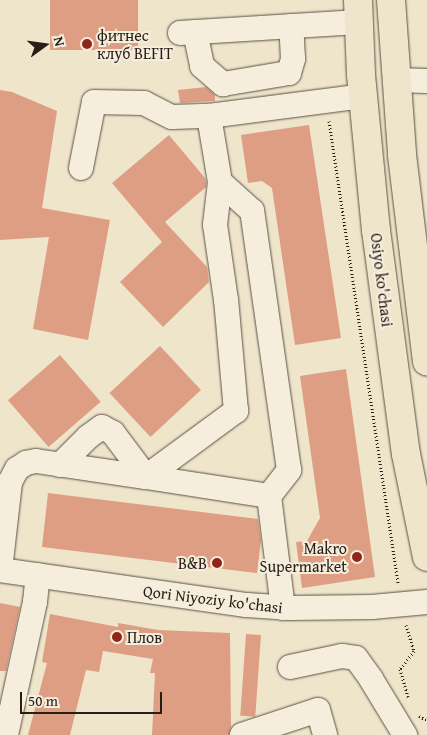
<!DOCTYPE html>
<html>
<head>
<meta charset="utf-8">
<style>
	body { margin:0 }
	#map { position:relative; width:427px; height:735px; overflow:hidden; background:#efe5cb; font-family:"Gentium Book Plus",serif }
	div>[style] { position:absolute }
	.building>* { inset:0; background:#dd9e84; transform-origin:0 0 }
	.path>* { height:3px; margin-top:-1.5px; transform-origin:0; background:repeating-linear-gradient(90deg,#281e17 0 1px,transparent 0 3.5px) }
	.roads { filter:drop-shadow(0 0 1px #5a5044) drop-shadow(0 0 1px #5a5044) }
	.minor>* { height:24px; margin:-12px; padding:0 12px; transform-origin:12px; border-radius:12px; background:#f5eedd }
	.major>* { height:28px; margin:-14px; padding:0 14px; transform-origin:14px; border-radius:14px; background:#efe5cb }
	.dots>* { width:14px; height:14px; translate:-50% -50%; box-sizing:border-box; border:2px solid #f5eedd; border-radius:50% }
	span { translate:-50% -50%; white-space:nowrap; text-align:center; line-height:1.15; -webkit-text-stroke:4px #f5eedd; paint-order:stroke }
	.poi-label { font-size:16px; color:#281e17 }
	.left { translate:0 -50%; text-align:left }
	.right { translate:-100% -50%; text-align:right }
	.street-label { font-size:16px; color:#281e17 }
	.north { position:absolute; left:20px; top:20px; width:50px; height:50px; -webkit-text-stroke:4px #f5eedd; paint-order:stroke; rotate:76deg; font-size:14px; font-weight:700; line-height:20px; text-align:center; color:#281e17 }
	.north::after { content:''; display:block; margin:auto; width:18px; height:22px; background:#281e17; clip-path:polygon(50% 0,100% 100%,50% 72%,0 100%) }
	.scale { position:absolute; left:20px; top:692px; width:142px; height:22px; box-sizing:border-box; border:2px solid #281e17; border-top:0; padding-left:6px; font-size:15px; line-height:18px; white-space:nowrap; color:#281e17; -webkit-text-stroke:4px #f5eedd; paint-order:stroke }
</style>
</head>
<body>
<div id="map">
	<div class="building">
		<div style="left:50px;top:0;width:88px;height:50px"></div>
		<div style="clip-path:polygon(206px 87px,215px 95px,215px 101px,180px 103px,178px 90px)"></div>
		<div style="clip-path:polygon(0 90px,12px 92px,57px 111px,42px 208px,110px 220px,88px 340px,33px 329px,49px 237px,0 240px)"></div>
		<div style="clip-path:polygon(309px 125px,341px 338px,295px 345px,272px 188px,262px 181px,248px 183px,241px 135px)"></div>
		<div style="clip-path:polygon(169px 135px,205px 178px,206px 182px,206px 187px,165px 222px,207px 267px,209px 282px,163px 327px,120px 282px,162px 242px,112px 183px)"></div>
		<div style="left:160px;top:346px;width:60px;height:69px;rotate:47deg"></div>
		<div style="left:60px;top:355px;width:62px;height:69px;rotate:49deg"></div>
		<div style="clip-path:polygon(346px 369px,375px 577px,302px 588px,296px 542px,307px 541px,320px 518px,300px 376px)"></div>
		<div style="clip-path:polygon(48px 493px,258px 519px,261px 541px,257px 573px,42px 547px)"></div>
		<div style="clip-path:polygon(0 603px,20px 607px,6px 671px,0 671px)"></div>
		<div style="clip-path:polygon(50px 614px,118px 627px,118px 623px,158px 630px,230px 633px,231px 727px,229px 735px,152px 735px,155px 673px,150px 673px,153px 659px,103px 651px,99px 672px,86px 670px,70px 735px,28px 735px,47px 663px,42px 662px)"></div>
		<div style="left:246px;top:634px;width:15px;height:82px;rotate:4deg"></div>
	</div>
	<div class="path">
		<div style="left:329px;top:121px;width:468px;rotate:81.5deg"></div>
		<div style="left:406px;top:625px;width:27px;rotate:73deg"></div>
		<div style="left:414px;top:651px;width:23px;rotate:128deg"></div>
		<div style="left:400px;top:669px;width:29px;rotate:74deg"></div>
		<div style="left:419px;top:716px;width:9px;rotate:27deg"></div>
	</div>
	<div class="roads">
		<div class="minor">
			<div style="left:195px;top:32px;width:35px;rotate:78deg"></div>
			<div style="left:202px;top:66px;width:28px;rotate:41deg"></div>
			<div style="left:223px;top:84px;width:67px;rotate:-9.5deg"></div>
			<div style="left:289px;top:73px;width:15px;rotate:-74deg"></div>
			<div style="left:293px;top:59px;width:33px;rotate:-93deg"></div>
			<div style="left:180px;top:33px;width:179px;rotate:-3.5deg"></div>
			<div style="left:396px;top:80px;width:31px;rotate:2deg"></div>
			<div style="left:81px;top:168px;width:67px;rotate:-78.9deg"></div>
			<div style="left:94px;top:102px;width:50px;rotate:1.1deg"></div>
			<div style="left:144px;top:103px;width:31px;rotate:27deg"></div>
			<div style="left:172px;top:117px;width:37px;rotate:-2deg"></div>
			<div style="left:209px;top:116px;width:155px;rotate:-7.4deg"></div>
			<div style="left:60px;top:465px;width:40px;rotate:-45deg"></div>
			<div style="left:88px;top:437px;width:17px;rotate:-36deg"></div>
			<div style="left:102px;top:427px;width:13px;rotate:29deg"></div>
			<div style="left:113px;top:433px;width:55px;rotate:53.1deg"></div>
			<div style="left:146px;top:477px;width:124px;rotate:8.8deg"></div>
			<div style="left:269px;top:496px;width:33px;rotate:-52deg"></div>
			<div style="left:289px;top:470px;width:262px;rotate:-98.1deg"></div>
			<div style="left:252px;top:211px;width:43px;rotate:-137.8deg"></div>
			<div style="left:269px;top:496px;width:113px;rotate:82.9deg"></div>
			<div style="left:0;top:570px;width:89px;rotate:-83.5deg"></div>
			<div style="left:10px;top:482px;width:15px;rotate:-62deg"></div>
			<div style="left:17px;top:469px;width:11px;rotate:-34deg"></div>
			<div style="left:26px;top:463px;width:10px;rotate:-11deg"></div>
			<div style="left:36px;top:461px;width:111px;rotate:8.3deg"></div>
			<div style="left:146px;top:477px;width:112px;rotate:-36.3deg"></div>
			<div style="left:236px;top:411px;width:111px;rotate:-95.1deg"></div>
			<div style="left:226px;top:300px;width:76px;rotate:-98.3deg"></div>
			<div style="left:215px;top:225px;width:43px;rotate:-83.4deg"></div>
			<div style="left:220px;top:182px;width:67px;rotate:-99.5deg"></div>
			<div style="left:0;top:570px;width:249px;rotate:8.1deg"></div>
			<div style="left:247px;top:605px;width:44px;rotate:3.9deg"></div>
			<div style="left:291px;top:608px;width:81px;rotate:-0.7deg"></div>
			<div style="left:372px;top:607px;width:55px;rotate:-5.2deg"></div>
			<div style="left:290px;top:667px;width:53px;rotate:-11.9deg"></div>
			<div style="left:342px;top:656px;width:14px;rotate:8deg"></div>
			<div style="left:356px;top:658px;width:26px;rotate:54deg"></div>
			<div style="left:371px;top:679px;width:66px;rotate:58.7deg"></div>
			<div style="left:6px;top:735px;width:136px;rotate:-77.7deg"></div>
			<div style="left:35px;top:602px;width:27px;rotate:-84deg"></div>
			<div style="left:242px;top:735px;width:80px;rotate:-18.2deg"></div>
			<div style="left:318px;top:710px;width:26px;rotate:74deg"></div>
		</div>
		<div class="major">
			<div style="left:358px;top:0;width:75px;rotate:87.7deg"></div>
			<div style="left:361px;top:75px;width:156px;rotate:84.5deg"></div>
			<div style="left:376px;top:230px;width:226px;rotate:82.4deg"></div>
			<div style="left:406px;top:454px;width:105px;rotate:78.5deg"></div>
			<div style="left:391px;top:0;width:155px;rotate:85.9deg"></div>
			<div style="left:402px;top:155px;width:208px;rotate:83.1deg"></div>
		</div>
	</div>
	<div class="dots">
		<div style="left:87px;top:44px;background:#8f2418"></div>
		<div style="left:357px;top:557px;background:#8f2418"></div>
		<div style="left:217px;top:563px;background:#8f2418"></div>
		<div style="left:117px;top:637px;background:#8f2418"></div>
	</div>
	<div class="poi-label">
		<span class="left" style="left:97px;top:44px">фитнес<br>клуб BEFIT</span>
		<span class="right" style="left:347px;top:557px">Makro<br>Supermarket</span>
		<span class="right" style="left:207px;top:563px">B&amp;B</span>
		<span class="left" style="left:127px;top:637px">Плов</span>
	</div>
	<div class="street-label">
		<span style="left:382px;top:280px;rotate:83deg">Osiyo ko'chasi</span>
		<span style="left:213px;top:599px;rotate:7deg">Qori Niyoziy ko'chasi</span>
	</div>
	<div class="north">N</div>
	<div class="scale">50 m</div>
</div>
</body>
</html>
